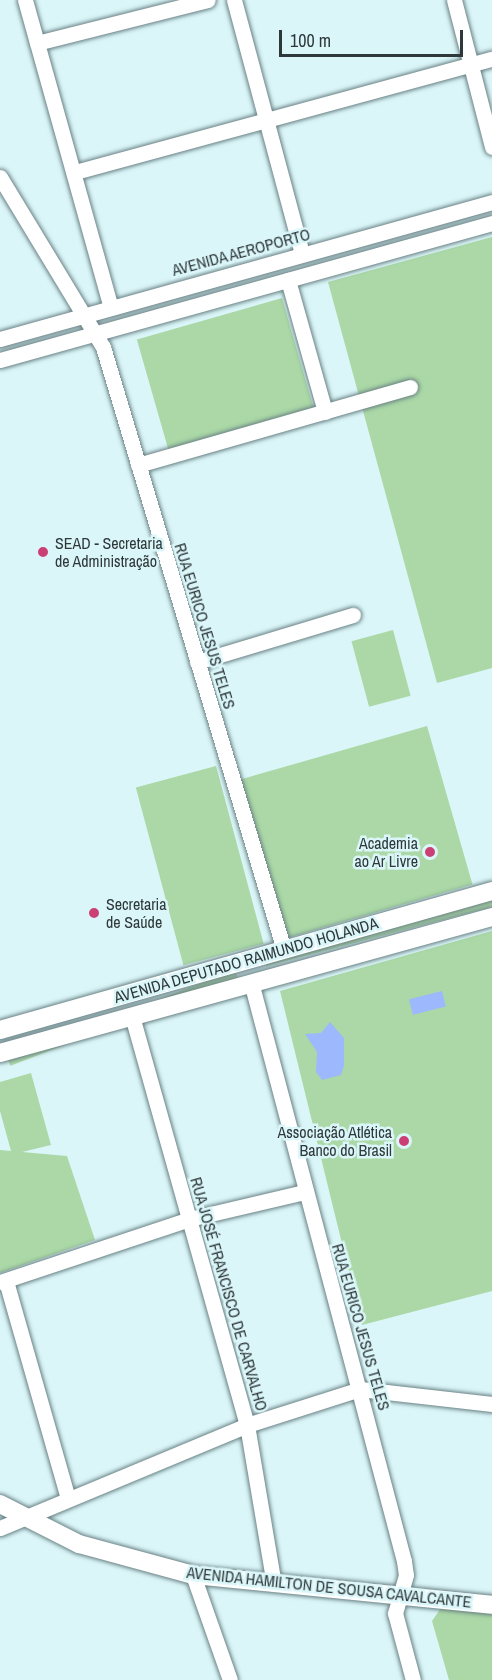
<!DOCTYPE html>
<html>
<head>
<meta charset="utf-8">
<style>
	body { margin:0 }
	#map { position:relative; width:492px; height:1680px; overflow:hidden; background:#dbf6f9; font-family:"Archivo Narrow",sans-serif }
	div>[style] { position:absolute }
	.green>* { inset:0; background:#abd8a6; transform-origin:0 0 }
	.water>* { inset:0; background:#9db8fc; transform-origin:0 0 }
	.roads { filter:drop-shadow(0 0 2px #698184) drop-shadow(0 0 2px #698184) }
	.minor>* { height:15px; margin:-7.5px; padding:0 7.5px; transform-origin:7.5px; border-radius:7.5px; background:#fff }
	.major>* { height:18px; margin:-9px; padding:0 9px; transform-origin:9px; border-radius:9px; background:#fff }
	.dots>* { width:16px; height:16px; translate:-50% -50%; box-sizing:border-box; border:3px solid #dbf6f9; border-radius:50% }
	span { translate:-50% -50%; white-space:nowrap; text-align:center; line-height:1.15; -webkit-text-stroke:5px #dbf6f9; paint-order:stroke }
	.street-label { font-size:16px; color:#2e383a }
	.poi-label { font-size:16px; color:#2e383a }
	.left { translate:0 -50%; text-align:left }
	.right { translate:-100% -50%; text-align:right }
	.scale { position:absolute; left:279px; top:30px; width:184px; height:27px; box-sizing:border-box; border:3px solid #2e383a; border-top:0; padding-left:8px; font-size:18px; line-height:21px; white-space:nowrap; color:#2e383a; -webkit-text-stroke:4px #dbf6f9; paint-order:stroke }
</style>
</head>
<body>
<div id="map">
	<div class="green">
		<div style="clip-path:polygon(492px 237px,492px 668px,437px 683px,328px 282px)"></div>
		<div style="left:282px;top:298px;width:116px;height:151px;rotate:74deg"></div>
		<div style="left:393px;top:630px;width:68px;height:43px;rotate:75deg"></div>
		<div style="left:427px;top:726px;width:165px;height:197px;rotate:74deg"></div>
		<div style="left:216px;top:766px;width:184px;height:83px;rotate:75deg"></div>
		<div style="clip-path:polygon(492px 897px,492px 907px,266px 966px,267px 961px)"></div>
		<div style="clip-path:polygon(492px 931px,492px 1291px,362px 1325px,280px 991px)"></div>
		<div style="left:235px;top:970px;width:9px;height:244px;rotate:69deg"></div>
		<div style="clip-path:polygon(31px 1073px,51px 1145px,22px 1152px,67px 1156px,95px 1240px,0 1273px,0 1150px,11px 1151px,0 1111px,0 1082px)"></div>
		<div style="clip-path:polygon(441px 1608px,492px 1612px,492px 1680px,449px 1680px,432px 1621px)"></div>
	</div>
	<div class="water">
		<div style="left:442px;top:991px;width:16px;height:34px;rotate:76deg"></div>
		<div style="clip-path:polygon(330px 1022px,344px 1038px,344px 1066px,341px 1075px,322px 1080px,316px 1072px,317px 1052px,305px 1034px,321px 1033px)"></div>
	</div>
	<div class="roads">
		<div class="minor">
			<div style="left:25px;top:0;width:319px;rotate:74.4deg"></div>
			<div style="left:234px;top:0;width:263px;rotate:75deg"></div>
			<div style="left:454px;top:0;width:152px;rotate:75.5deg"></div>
			<div style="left:37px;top:43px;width:176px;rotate:-14.1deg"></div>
			<div style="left:75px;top:172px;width:432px;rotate:-15.2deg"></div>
			<div style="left:0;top:177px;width:199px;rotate:58.8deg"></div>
			<div style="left:103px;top:347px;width:630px;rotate:73.29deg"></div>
			<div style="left:288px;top:280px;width:137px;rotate:74.3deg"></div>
			<div style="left:0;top:339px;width:511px;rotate:-15.56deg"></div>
			<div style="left:0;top:360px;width:511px;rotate:-15.56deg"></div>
			<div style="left:138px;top:465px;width:283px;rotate:-16deg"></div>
			<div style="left:197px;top:662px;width:163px;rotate:-16.8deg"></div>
			<div style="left:251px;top:982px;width:599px;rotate:75.2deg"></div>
			<div style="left:404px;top:1561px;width:14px;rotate:82deg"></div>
			<div style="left:406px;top:1575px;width:40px;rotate:106deg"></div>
			<div style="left:395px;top:1613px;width:69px;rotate:75deg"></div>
			<div style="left:132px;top:1016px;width:425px;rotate:74.3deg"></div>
			<div style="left:247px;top:1425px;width:161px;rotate:80.4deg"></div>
			<div style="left:6px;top:1281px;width:226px;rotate:74.1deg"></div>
			<div style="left:0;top:1282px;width:199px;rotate:-18.4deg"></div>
			<div style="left:189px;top:1219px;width:118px;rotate:-13.2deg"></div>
			<div style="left:0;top:1528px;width:268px;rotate:-22.6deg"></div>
			<div style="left:247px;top:1425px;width:119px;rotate:-17.7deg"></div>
			<div style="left:360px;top:1389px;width:133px;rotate:6.5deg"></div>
			<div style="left:193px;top:1575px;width:111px;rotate:70.6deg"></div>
		</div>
		<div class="major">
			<div style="left:0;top:1030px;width:511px;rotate:-15.78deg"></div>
			<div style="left:0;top:1053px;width:510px;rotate:-15.45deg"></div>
			<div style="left:0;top:1504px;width:89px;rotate:26.9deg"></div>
			<div style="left:79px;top:1544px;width:118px;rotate:15.2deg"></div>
			<div style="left:193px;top:1575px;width:301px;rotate:5.7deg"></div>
		</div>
	</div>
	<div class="dots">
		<div style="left:43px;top:552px;background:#cb4074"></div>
		<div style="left:430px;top:852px;background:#cb4074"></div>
		<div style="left:94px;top:913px;background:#cb4074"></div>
		<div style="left:404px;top:1141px;background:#cb4074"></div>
	</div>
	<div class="street-label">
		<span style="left:241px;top:252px;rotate:-15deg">AVENIDA AEROPORTO</span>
		<span style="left:205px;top:626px;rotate:73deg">RUA EURICO JESUS TELES</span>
		<span style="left:246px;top:960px;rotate:-16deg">AVENIDA DEPUTADO RAIMUNDO HOLANDA</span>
		<span style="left:229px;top:1294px;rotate:74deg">RUA JOSÉ FRANCISCO DE CARVALHO</span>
		<span style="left:361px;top:1327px;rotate:74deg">RUA EURICO JESUS TELES</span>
		<span style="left:329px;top:1587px;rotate:6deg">AVENIDA HAMILTON DE SOUSA CAVALCANTE</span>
	</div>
	<div class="poi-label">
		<span class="left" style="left:55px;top:552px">SEAD - Secretaria<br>de Administração</span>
		<span class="right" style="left:418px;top:852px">Academia<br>ao Ar Livre</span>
		<span class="left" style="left:106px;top:913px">Secretaria<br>de Saúde</span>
		<span class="right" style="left:392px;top:1141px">Associação Atlética<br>Banco do Brasil</span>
	</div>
	<div class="scale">100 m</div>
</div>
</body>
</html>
